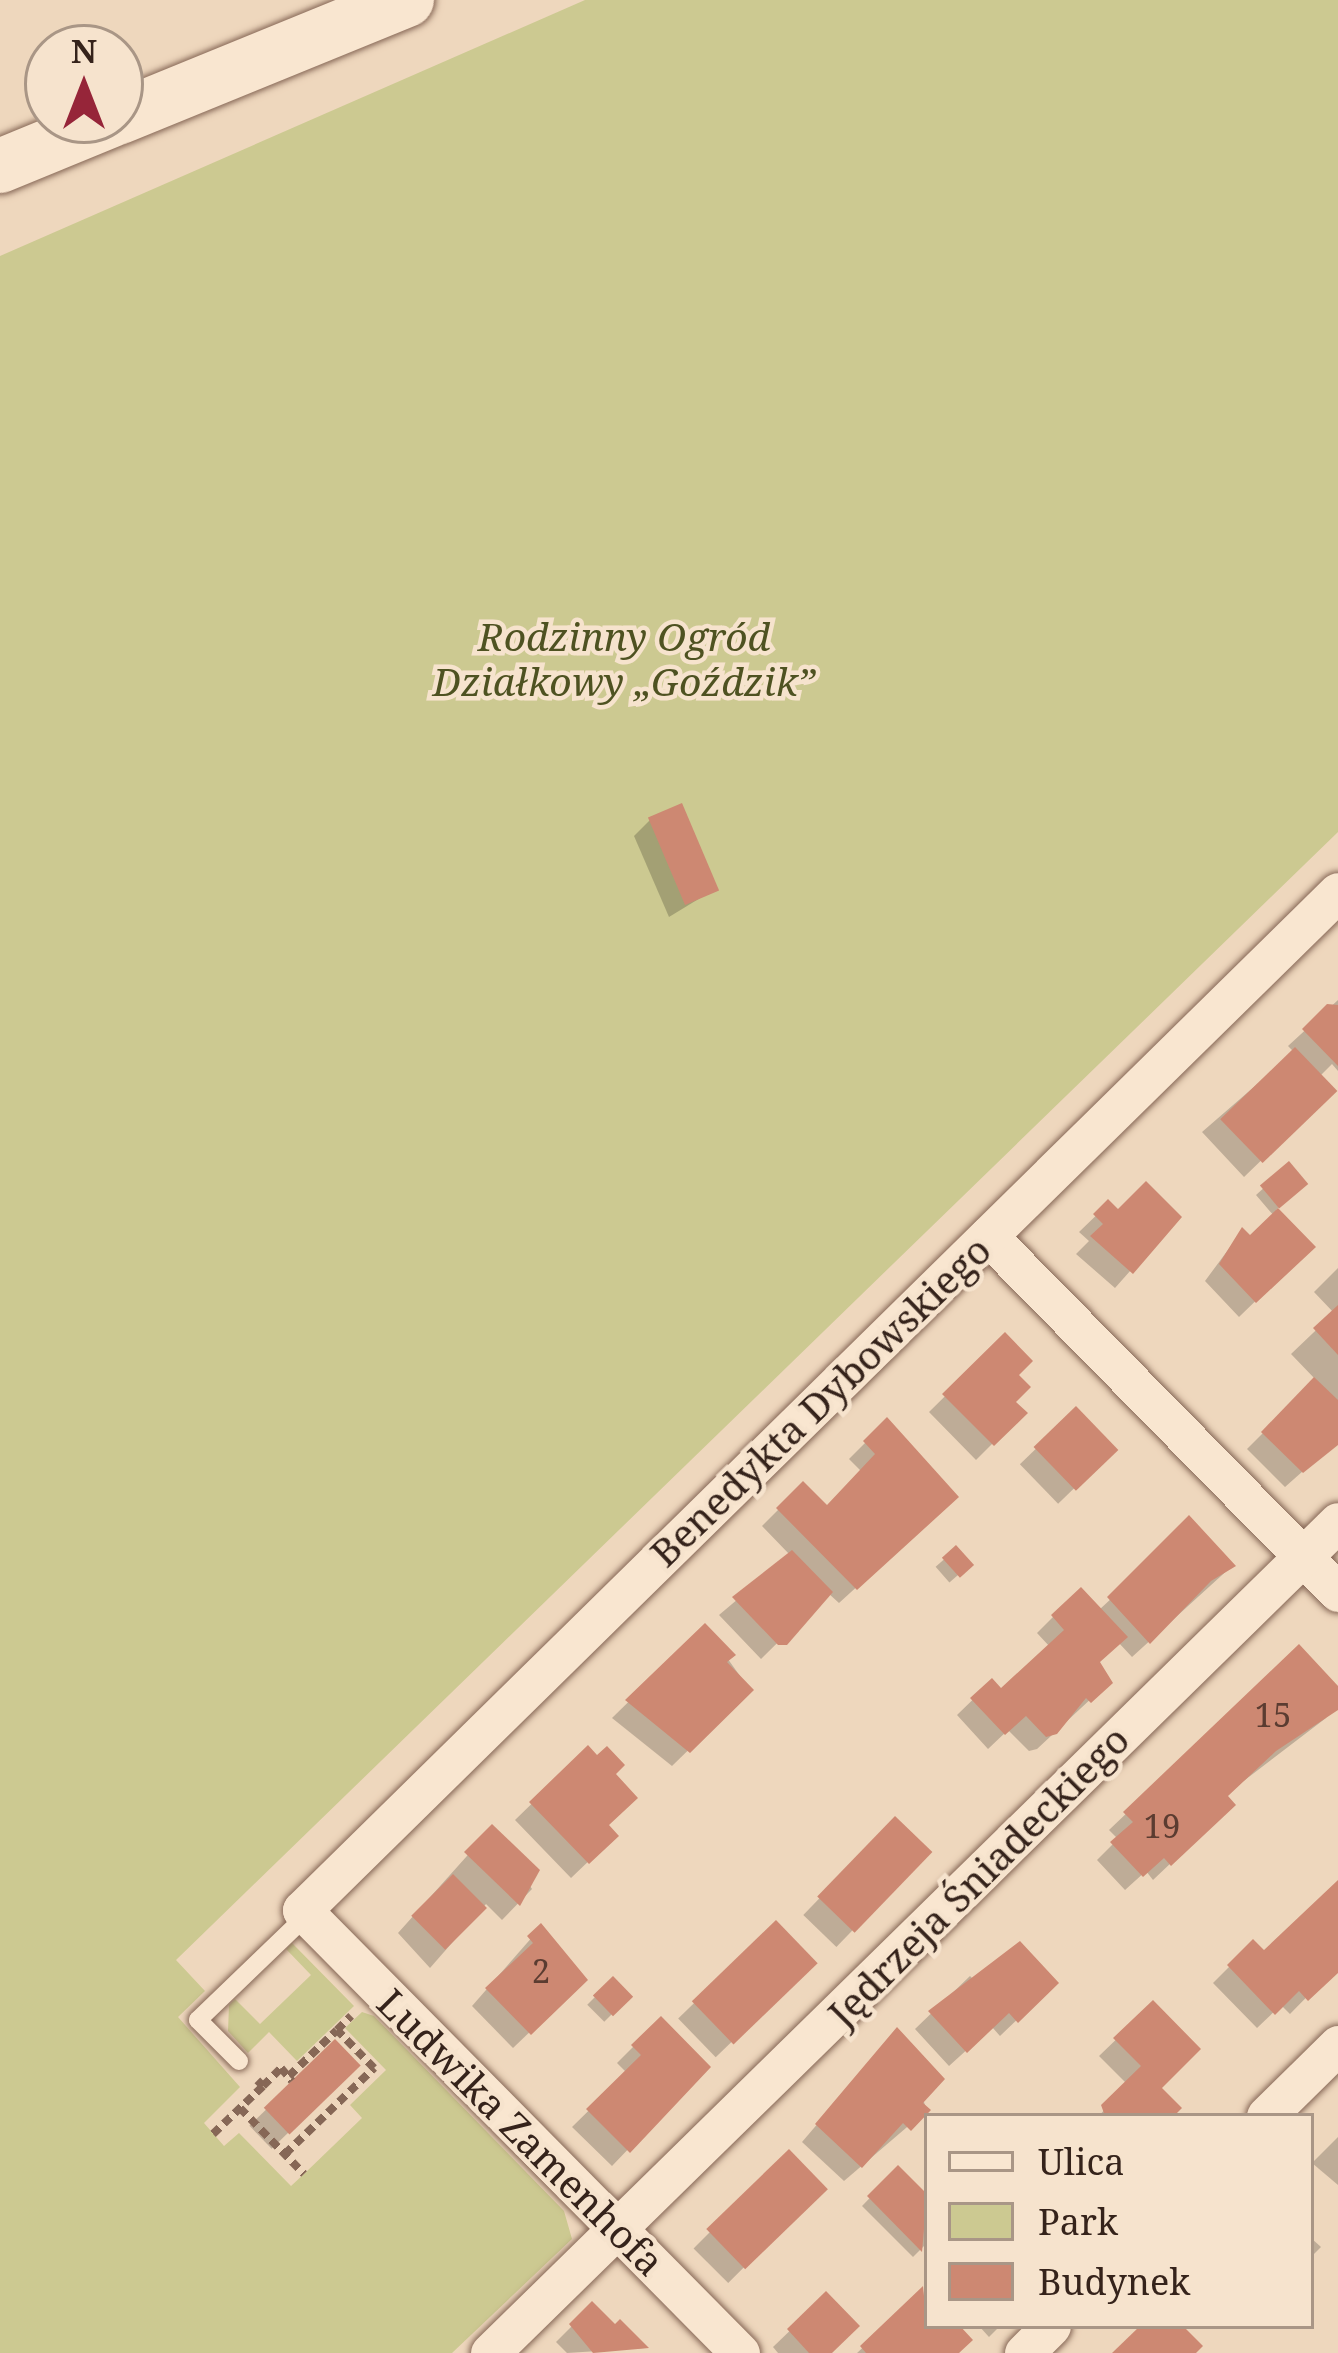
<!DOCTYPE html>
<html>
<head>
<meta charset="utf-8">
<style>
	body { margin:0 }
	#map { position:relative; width:1338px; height:2353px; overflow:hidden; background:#eed7bd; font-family:"Noto Serif",serif }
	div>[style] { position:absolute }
	.green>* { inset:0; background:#ccc991 }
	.shadow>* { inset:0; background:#0003; transform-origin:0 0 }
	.building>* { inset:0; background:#cd8872; transform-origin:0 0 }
	.path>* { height:8px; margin-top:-4px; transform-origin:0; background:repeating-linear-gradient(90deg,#866756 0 9px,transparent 0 15px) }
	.roads { filter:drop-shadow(0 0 3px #866756) drop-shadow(0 0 3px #866756) }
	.lane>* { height:18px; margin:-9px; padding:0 9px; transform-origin:9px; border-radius:9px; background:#f9e6d0 }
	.street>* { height:39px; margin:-19.5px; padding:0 19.5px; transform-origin:19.5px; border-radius:19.5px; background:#f9e6d0 }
	.secondary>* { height:54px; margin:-27px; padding:0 27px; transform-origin:27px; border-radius:27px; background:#f9e6d0 }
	span { translate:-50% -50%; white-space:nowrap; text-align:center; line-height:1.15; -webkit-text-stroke:9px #f6e3cd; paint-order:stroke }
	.number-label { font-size:33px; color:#5b3c31 }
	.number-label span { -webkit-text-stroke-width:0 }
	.park-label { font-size:39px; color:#4e5221; font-style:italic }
	.street-label { font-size:39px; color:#35231b }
	.legend { position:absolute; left:924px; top:2113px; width:390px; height:216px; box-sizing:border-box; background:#f6e3cd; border:3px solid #a99686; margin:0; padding:15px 21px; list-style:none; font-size:36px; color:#35231b }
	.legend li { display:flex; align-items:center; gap:24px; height:60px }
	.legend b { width:60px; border:3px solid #a99686 }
	.north { position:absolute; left:24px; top:24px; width:120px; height:120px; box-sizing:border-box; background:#f6e3cd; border:3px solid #a99686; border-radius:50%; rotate:0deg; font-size:33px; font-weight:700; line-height:48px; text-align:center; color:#35231b }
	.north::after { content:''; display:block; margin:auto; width:42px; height:54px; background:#962539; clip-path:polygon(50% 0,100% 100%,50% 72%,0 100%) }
</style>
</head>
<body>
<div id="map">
	<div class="green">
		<div style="clip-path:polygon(585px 0,1338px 0,1338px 832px,176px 1960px,205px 1991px,178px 2017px,240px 2087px,204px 2123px,224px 2146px,239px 2133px,291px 2186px,304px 2174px,362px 2118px,350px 2105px,386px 2070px,345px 2028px,362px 2012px,374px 2016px,564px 2211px,572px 2239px,452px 2353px,0 2353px,0 256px)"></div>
		<div style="clip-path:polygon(292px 1943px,354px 2006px,297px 2061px,269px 2032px,248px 2053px,228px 2031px,229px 2005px,235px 1999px,260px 2024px,311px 1975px,286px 1949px)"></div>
	</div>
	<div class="shadow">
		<div style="clip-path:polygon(650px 820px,715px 889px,669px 917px,634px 836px)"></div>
		<div style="clip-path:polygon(1338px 1000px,1338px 1071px,1332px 1064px,1319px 1077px,1333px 1091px,1244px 1177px,1202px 1132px,1294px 1052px,1288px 1046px)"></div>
		<div style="clip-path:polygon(1288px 1166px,1304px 1184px,1276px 1210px,1311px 1247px,1239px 1317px,1205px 1281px,1242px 1231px,1250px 1239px,1274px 1216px,1256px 1195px)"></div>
		<div style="clip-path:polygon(1108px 1204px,1118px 1213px,1178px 1217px,1115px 1288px,1076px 1254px,1089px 1241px,1079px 1232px)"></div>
		<div style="clip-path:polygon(1338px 1268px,1338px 1440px,1285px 1487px,1247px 1449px,1316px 1380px,1291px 1354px,1334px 1313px,1314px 1292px)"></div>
		<div style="clip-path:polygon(1005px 1337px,1015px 1375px,1012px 1402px,1023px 1413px,976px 1460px,929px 1412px)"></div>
		<div style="left:1076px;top:1410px;width:55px;height:78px;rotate:46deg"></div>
		<div style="clip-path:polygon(887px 1421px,939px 1512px,839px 1603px,828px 1593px,761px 1659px,719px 1615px,790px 1555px,762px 1526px,803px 1485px,827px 1509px,862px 1472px,849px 1459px)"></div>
		<div style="left:956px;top:1549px;width:21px;height:27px;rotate:49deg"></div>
		<div style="clip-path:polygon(1155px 1558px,1232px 1566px,1132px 1657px,1118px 1642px,1097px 1663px,1109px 1682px,1037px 1749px,1029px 1751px,1008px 1730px,988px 1749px,957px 1715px,991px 1682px,1001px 1692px,1050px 1647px,1037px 1633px,1053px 1617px,1099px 1610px)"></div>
		<div style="clip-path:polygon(705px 1627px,750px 1690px,672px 1766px,612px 1718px)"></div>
		<div style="clip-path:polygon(1338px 1698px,1326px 1718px,1224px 1796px,1232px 1805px,1153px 1880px,1146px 1871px,1125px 1890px,1097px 1860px,1118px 1839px,1109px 1830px,1220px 1724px)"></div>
		<div style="clip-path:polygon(588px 1749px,612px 1774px,605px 1826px,615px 1836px,571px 1878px,515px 1820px)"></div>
		<div style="left:895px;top:1820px;width:46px;height:132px;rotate:44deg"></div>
		<div style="clip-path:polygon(492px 1828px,532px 1889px,502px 1920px,486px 1904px,430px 1968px,398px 1933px)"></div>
		<div style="clip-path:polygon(1338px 1884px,1338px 1965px,1290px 2014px,1281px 2005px,1257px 2028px,1213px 1983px,1253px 1943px,1264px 1954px)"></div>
		<div style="left:776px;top:1924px;width:54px;height:136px;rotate:46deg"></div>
		<div style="clip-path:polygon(541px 1927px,584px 1980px,513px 2048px,472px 2006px)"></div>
		<div style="clip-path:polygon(970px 1976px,978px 1984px,1055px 1983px,1000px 2036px,992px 2027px,949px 2066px,915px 2029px)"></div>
		<div style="left:612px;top:1980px;width:24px;height:35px;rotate:45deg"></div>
		<div style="clip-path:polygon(1153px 2004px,1158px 2088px,1170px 2116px,1099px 2116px,1127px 2084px,1099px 2056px)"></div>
		<div style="clip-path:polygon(660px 2020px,707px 2067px,612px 2166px,572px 2127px,627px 2073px,617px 2063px)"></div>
		<div style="clip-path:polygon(897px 2031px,927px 2110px,844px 2181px,802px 2142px)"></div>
		<div style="left:335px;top:2043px;width:32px;height:119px;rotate:46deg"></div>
		<div style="clip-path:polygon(1338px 2137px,1338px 2185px,1312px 2163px)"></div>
		<div style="left:789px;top:2153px;width:49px;height:135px;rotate:45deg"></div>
		<div style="clip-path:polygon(898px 2169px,927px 2198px,927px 2243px,913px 2257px,862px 2206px)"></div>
		<div style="clip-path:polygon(1311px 2238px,1321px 2247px,1311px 2257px)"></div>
		<div style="clip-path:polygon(923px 2291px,927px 2326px,956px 2326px,956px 2353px,857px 2353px)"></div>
		<div style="clip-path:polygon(826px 2296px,828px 2353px,778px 2353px,773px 2347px)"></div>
		<div style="clip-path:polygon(592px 2306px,615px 2329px,645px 2348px,567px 2353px,556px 2342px)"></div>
		<div style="clip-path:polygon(979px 2326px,1000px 2326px,989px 2337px)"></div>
	</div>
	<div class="building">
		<div style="left:682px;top:803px;width:95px;height:37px;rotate:67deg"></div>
		<div style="clip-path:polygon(1327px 1004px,1338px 1005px,1338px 1066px,1302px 1029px)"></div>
		<div style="left:1295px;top:1047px;width:61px;height:104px;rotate:46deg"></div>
		<div style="left:1289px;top:1161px;width:30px;height:38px;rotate:50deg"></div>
		<div style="clip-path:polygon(1146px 1181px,1182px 1217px,1133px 1274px,1090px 1236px,1103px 1224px,1093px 1214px,1108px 1199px,1118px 1209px)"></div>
		<div style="clip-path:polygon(1278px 1208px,1316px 1247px,1256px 1303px,1219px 1264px,1242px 1227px,1250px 1235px)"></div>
		<div style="clip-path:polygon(1338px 1305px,1338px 1355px,1313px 1328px)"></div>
		<div style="clip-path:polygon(1005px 1332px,1033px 1361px,1019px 1375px,1031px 1387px,1016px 1402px,1028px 1413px,994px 1446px,942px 1394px)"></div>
		<div style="clip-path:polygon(1314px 1377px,1338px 1400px,1338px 1445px,1303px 1473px,1261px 1432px)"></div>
		<div style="left:1076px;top:1406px;width:61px;height:59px;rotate:46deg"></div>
		<div style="clip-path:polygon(887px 1417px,959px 1497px,857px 1590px,776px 1508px,803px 1481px,827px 1505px,875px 1454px,863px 1441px)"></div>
		<div style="clip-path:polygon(1189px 1515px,1236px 1566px,1211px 1581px,1150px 1644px,1107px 1597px)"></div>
		<div style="left:956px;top:1545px;width:27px;height:19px;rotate:48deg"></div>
		<div style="clip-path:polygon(792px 1550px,833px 1592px,787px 1645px,778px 1645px,732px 1597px)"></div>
		<div style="clip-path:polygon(1081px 1587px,1128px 1637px,1100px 1662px,1113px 1683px,1091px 1703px,1086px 1698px,1057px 1734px,1046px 1737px,1026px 1716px,1005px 1735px,970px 1698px,992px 1678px,1001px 1688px,1064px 1630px,1051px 1615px)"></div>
		<div style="clip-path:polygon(705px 1623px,736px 1655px,727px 1662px,754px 1690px,690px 1753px,625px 1700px)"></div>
		<div style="clip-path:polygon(1299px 1644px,1338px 1686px,1338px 1710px,1276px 1751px,1228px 1796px,1236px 1805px,1171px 1866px,1164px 1858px,1143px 1877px,1110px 1842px,1133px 1822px,1123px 1812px)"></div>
		<div style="clip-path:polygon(588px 1745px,597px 1755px,607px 1746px,625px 1765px,616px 1774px,638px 1798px,609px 1825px,619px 1836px,589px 1864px,529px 1802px)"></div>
		<div style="left:895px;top:1816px;width:52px;height:112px;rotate:44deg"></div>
		<div style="clip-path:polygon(492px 1824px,540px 1870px,520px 1906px,464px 1852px)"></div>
		<div style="left:453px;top:1874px;width:48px;height:59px;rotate:45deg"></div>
		<div style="clip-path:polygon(1338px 1880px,1338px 1973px,1308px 2001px,1299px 1991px,1275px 2015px,1227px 1965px,1253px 1939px,1264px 1950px)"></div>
		<div style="left:776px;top:1920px;width:60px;height:117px;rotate:46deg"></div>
		<div style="clip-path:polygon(541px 1923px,588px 1980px,531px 2035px,485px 1988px,533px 1943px,527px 1936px)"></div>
		<div style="clip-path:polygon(1020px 1941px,1059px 1983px,1018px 2023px,1009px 2013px,967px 2053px,928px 2011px)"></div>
		<div style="left:613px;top:1976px;width:29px;height:28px;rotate:46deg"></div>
		<div style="clip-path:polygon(1153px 2000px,1201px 2049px,1162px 2088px,1182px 2108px,1174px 2116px,1105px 2116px,1101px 2105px,1141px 2066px,1113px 2038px)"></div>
		<div style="clip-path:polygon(661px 2016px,711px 2067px,630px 2153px,586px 2109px,641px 2055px,631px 2045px)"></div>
		<div style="clip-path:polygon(897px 2027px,945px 2079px,923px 2103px,931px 2110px,911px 2131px,903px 2123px,862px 2168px,815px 2124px)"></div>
		<div style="left:335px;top:2039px;width:37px;height:99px;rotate:46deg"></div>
		<div style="left:789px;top:2149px;width:56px;height:115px;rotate:46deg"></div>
		<div style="clip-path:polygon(898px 2165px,927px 2194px,922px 2252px,867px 2196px)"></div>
		<div style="clip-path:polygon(923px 2286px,927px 2326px,960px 2326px,973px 2340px,959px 2353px,866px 2353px,860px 2346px)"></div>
		<div style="clip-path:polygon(826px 2291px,860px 2326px,832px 2353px,809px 2353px,787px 2329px)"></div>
		<div style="clip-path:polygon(592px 2301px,615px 2324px,620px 2319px,649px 2348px,593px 2353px,569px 2324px)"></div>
		<div style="clip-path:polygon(1140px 2326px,1183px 2326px,1203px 2346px,1196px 2353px,1112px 2353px)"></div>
	</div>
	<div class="path">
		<div style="left:289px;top:2076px;width:66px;rotate:-43.8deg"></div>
		<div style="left:263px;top:2086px;width:25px;rotate:-45deg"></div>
		<div style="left:281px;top:2068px;width:17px;rotate:50deg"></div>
		<div style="left:240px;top:2108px;width:92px;rotate:45.9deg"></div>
		<div style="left:213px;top:2134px;width:69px;rotate:-43.8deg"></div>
		<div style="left:263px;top:2086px;width:8px;rotate:-135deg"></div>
		<div style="left:285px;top:2154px;width:124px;rotate:-44deg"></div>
		<div style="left:374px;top:2068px;width:53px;rotate:-134.2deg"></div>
		<div style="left:337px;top:2030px;width:20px;rotate:-45deg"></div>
	</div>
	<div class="roads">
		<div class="lane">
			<div style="left:239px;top:2061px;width:58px;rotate:-135deg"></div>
			<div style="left:198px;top:2020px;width:151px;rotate:-43.9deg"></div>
		</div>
		<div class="street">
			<div style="left:988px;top:1236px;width:499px;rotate:45.5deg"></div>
			<div style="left:1266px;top:2116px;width:101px;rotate:-44.6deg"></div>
			<div style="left:490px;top:2353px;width:1187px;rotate:-44.42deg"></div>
			<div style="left:740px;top:2353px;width:623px;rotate:-134.67deg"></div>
			<div style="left:302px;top:1910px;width:1452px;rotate:-44.5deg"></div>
			<div style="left:1024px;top:2353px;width:38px;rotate:-45deg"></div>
		</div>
		<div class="secondary">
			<div style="left:120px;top:117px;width:310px;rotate:-22.2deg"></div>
			<div style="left:0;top:166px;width:121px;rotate:-22.3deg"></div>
		</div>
	</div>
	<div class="number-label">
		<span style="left:1273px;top:1715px">15</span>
		<span style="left:1162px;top:1826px">19</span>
		<span style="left:541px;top:1971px">2</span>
	</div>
	<div class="park-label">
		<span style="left:624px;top:659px">Rodzinny Ogród<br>Działkowy „Goździk”</span>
	</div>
	<div class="street-label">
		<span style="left:820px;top:1401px;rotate:-44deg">Benedykta Dybowskiego</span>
		<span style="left:978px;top:1876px;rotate:-45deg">Jędrzeja Śniadeckiego</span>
		<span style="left:521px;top:2132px;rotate:45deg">Ludwika Zamenhofa</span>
	</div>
	<ul class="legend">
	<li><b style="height:15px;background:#f9e6d0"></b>Ulica</li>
	<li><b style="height:33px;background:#ccc991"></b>Park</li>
	<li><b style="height:33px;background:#cd8872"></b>Budynek</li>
	</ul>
	<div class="north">N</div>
</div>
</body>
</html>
